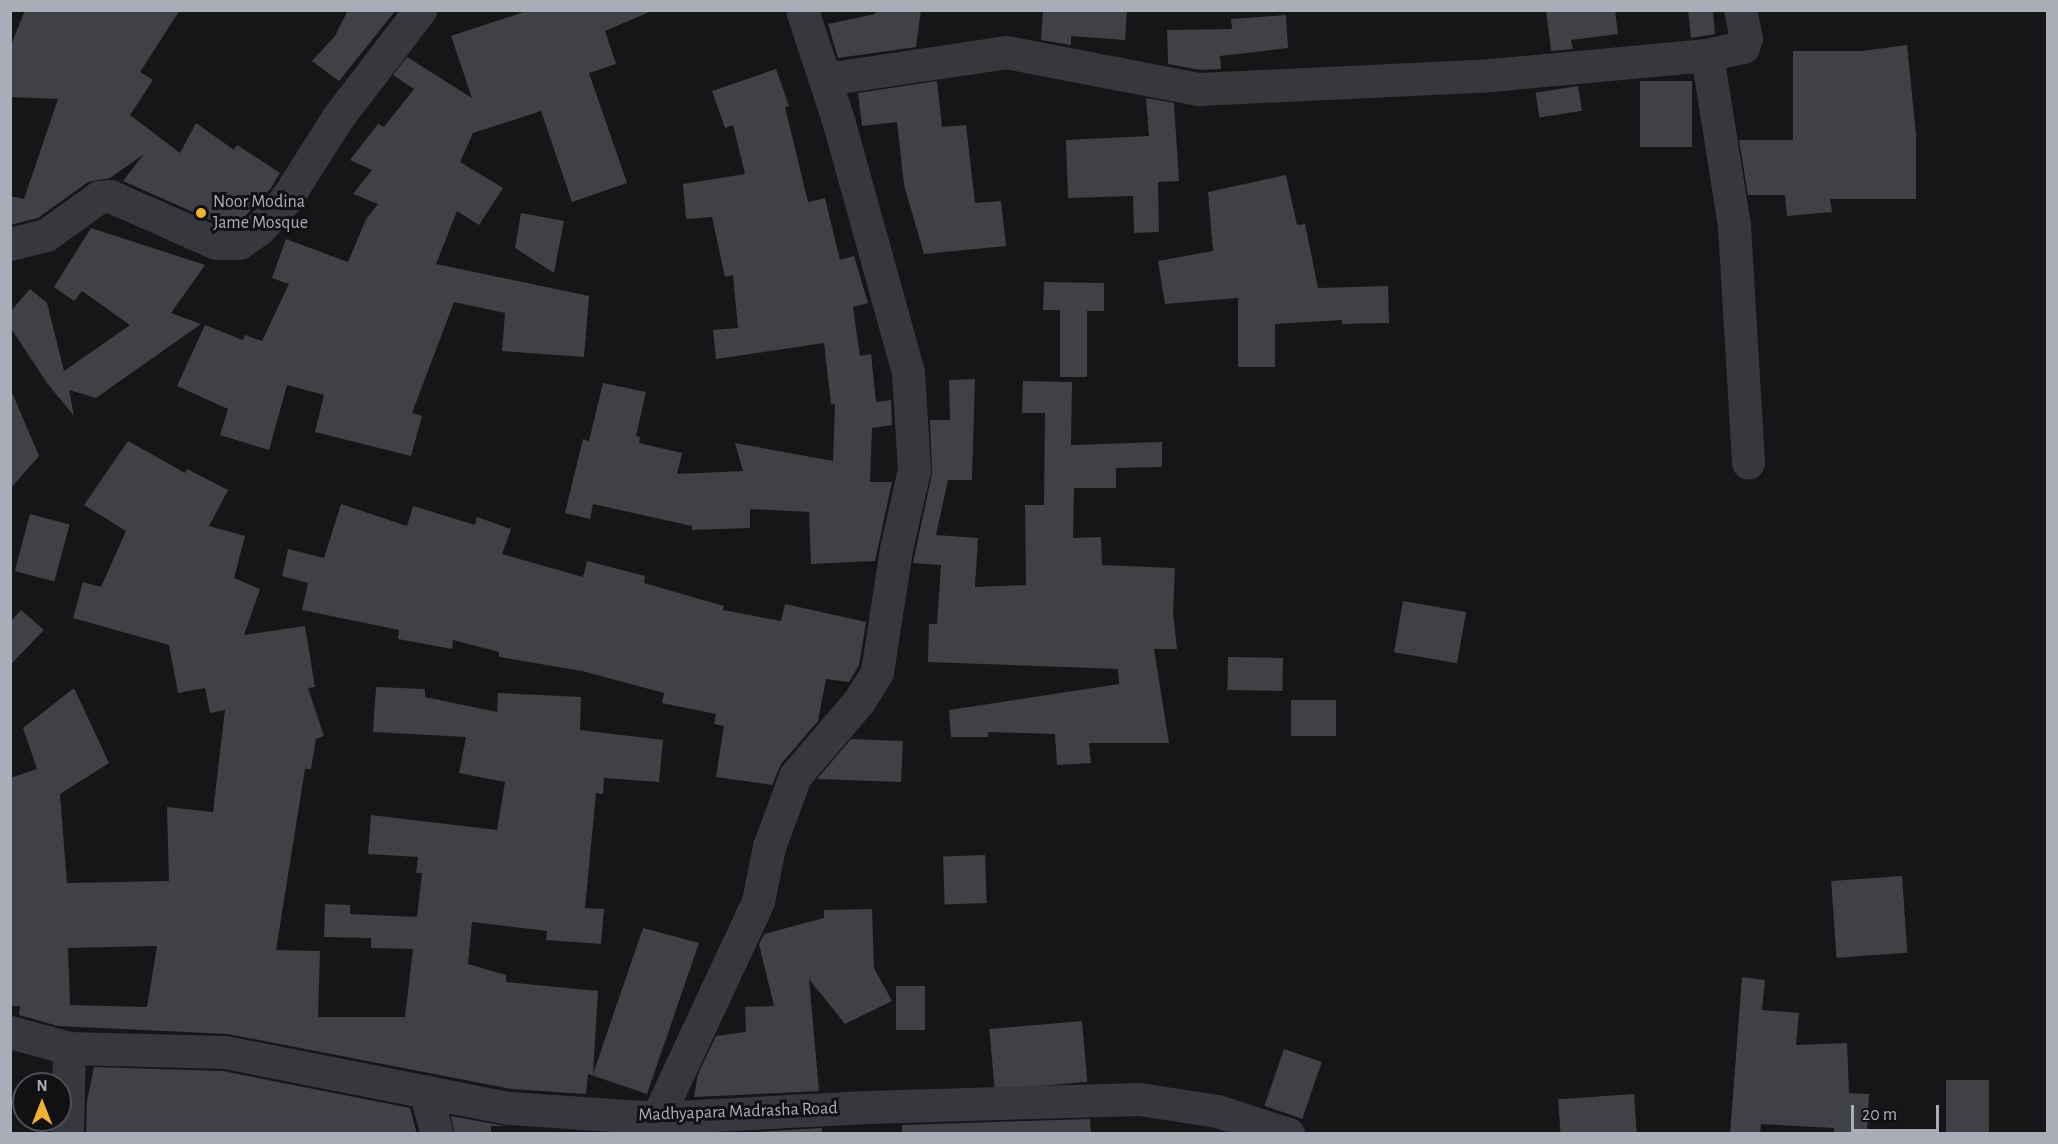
<!DOCTYPE html>
<html>
<head>
<meta charset="utf-8">
<style>
	body { margin:0 }
	#map { position:relative; width:2058px; height:1144px; overflow:hidden; background:#161618; font-family:"Alegreya Sans",sans-serif }
	div>[style] { position:absolute }
	.building>* { inset:0; background:#404145; transform-origin:0 0 }
	.minor>* { height:33px; margin:-16.5px; padding:0 16.5px; transform-origin:16.5px; border-radius:16.5px; background:#37383d }
	.dots>* { width:16px; height:16px; translate:-50% -50%; box-sizing:border-box; border:3px solid #111113; border-radius:50% }
	span { translate:-50% -50%; white-space:nowrap; text-align:center; line-height:1.15; -webkit-text-stroke:6px #111113; paint-order:stroke }
	.poi-label { font-size:18px; color:#a8adb8 }
	.left { translate:0 -50%; text-align:left }
	.street-label { font-size:18px; color:#a8adb8 }
	.frame { position:absolute; inset:0; border:12px solid #a8adb8; pointer-events:none }
	.north { position:absolute; left:12px; top:1072px; width:60px; height:60px; box-sizing:border-box; background:#111113; border:2px solid #4d4f55; border-radius:50%; rotate:0deg; font-size:16px; font-weight:700; line-height:24px; text-align:center; color:#a8adb8 }
	.north::after { content:''; display:block; margin:auto; width:21px; height:27px; background:#f2b134; clip-path:polygon(50% 0,100% 100%,50% 72%,0 100%) }
	.scale { position:absolute; left:1851px; top:1105px; width:88px; height:27px; box-sizing:border-box; border:3px solid #a8adb8; border-top:0; padding-left:8px; font-size:18px; line-height:21px; white-space:nowrap; color:#a8adb8; -webkit-text-stroke:4px #111113; paint-order:stroke }
</style>
</head>
<body>
<div id="map">
	<div class="building">
		<div style="clip-path:polygon(25px 10px,180px 10px,140px 72px,153px 80px,130px 115px,180px 153px,196px 123px,234px 150px,237px 145px,280px 173px,271px 188px,246px 215px,233px 224px,220px 224px,123px 181px,144px 154px,110px 178px,88px 182px,38px 218px,10px 225px,10px 196px,24px 199px,58px 99px,10px 97px,10px 48px)"></div>
		<div style="clip-path:polygon(348px 10px,396px 10px,339px 81px,312px 61px,335px 36px)"></div>
		<div style="clip-path:polygon(530px 10px,654px 10px,605px 31px,616px 64px,589px 73px,627px 183px,572px 202px,541px 111px,473px 133px,460px 162px,503px 188px,479px 225px,457px 211px,436px 264px,589px 296px,584px 357px,502px 351px,505px 313px,454px 302px,412px 413px,422px 416px,411px 456px,315px 432px,324px 395px,287px 385px,269px 450px,220px 435px,228px 409px,177px 386px,205px 325px,243px 340px,245px 335px,262px 341px,289px 284px,272px 278px,286px 239px,348px 262px,366px 219px,378px 204px,353px 194px,372px 170px,350px 160px,378px 124px,384px 127px,414px 89px,393px 75px,407px 57px,472px 98px,451px 36px)"></div>
		<div style="clip-path:polygon(876px 10px,921px 10px,916px 47px,838px 58px,828px 24px,875px 14px)"></div>
		<div style="clip-path:polygon(1043px 10px,1127px 10px,1125px 40px,1071px 36px,1071px 45px,1041px 40px)"></div>
		<div style="clip-path:polygon(1546px 10px,1615px 10px,1618px 34px,1571px 40px,1573px 49px,1551px 51px)"></div>
		<div style="clip-path:polygon(1688px 10px,1713px 10px,1715px 34px,1691px 38px)"></div>
		<div style="clip-path:polygon(1286px 15px,1288px 48px,1220px 56px,1221px 69px,1200px 70px,1168px 64px,1167px 30px,1232px 29px,1231px 19px)"></div>
		<div style="clip-path:polygon(1907px 45px,1916px 134px,1916px 199px,1830px 199px,1832px 212px,1787px 216px,1785px 195px,1748px 195px,1739px 140px,1793px 140px,1793px 51px,1862px 51px)"></div>
		<div style="clip-path:polygon(776px 69px,789px 106px,785px 107px,808px 202px,825px 198px,840px 260px,854px 256px,868px 303px,853px 307px,860px 356px,871px 354px,876px 402px,891px 400px,892px 425px,872px 428px,870px 482px,892px 482px,875px 561px,811px 564px,809px 512px,750px 509px,750px 528px,692px 530px,692px 526px,593px 504px,590px 519px,565px 513px,583px 439px,589px 441px,603px 383px,646px 392px,636px 436px,640px 437px,639px 443px,682px 453px,677px 474px,743px 471px,735px 443px,833px 461px,835px 404px,831px 404px,824px 343px,716px 359px,713px 330px,738px 328px,733px 275px,725px 277px,712px 217px,686px 219px,683px 184px,745px 174px,733px 125px,725px 128px,712px 91px)"></div>
		<div style="clip-path:polygon(937px 81px,942px 127px,966px 125px,975px 203px,1001px 201px,1006px 246px,924px 254px,904px 185px,897px 122px,862px 126px,858px 93px)"></div>
		<div style="left:1640px;top:81px;width:52px;height:66px"></div>
		<div style="left:1578px;top:86px;width:25px;height:43px;rotate:81deg"></div>
		<div style="clip-path:polygon(1146px 98px,1174px 103px,1179px 181px,1158px 182px,1159px 232px,1134px 233px,1133px 196px,1068px 198px,1066px 140px,1149px 136px)"></div>
		<div style="clip-path:polygon(1286px 175px,1297px 225px,1305px 224px,1318px 288px,1388px 286px,1389px 323px,1342px 324px,1342px 320px,1275px 324px,1275px 367px,1238px 367px,1238px 298px,1165px 304px,1158px 261px,1213px 251px,1208px 192px)"></div>
		<div style="clip-path:polygon(521px 213px,564px 221px,554px 273px,515px 248px)"></div>
		<div style="clip-path:polygon(91px 228px,205px 265px,171px 313px,201px 324px,96px 398px,69px 390px,74px 416px,47px 383px,10px 327px,10px 312px,30px 289px,47px 303px,64px 371px,130px 325px,82px 291px,74px 301px,54px 287px)"></div>
		<div style="clip-path:polygon(1044px 282px,1104px 283px,1104px 311px,1087px 311px,1087px 377px,1060px 377px,1060px 310px,1043px 310px)"></div>
		<div style="clip-path:polygon(975px 379px,972px 480px,948px 480px,936px 535px,978px 538px,975px 587px,1026px 585px,1025px 505px,1044px 505px,1045px 413px,1022px 413px,1023px 381px,1072px 382px,1071px 445px,1162px 442px,1162px 467px,1116px 468px,1116px 488px,1074px 488px,1073px 538px,1101px 537px,1102px 565px,1175px 568px,1173px 612px,1177px 649px,1154px 649px,1169px 743px,1089px 743px,1091px 763px,1057px 765px,1055px 734px,988px 732px,988px 737px,951px 737px,949px 710px,1119px 684px,1118px 669px,928px 662px,929px 624px,937px 624px,941px 565px,913px 563px,932px 474px,930px 420px,950px 420px,949px 380px)"></div>
		<div style="clip-path:polygon(10px 388px,39px 456px,10px 489px)"></div>
		<div style="clip-path:polygon(evenodd,128px 441px,185px 473px,187px 469px,228px 490px,209px 526px,245px 536px,234px 578px,260px 589px,244px 635px,305px 626px,315px 687px,308px 688px,324px 736px,316px 739px,311px 769px,305px 769px,276px 950px,320px 951px,318px 1017px,405px 1017px,413px 949px,371px 948px,371px 938px,324px 937px,325px 904px,350px 905px,350px 914px,417px 917px,422px 873px,416px 873px,418px 857px,368px 854px,371px 815px,497px 830px,505px 782px,459px 773px,466px 737px,373px 732px,376px 687px,425px 689px,425px 697px,497px 712px,498px 693px,581px 697px,580px 730px,663px 740px,659px 782px,604px 778px,603px 794px,596px 793px,585px 908px,604px 909px,601px 944px,546px 940px,547px 931px,472px 922px,468px 964px,506px 975px,506px 982px,598px 991px,593px 1074px,643px 928px,699px 943px,647px 1094px,588px 1074px,586px 1094px,511px 1089px,228px 1034px,58px 1026px,19px 1015px,20px 1006px,10px 1006px,10px 778px,37px 769px,23px 728px,74px 688px,109px 763px,60px 794px,67px 883px,169px 881px,167px 807px,213px 812px,225px 710px,210px 713px,205px 688px,178px 693px,169px 645px,73px 618px,83px 582px,101px 587px,126px 531px,84px 505px,128px 441px,157px 946px,147px 1007px,70px 1005px,68px 948px,157px 946px)"></div>
		<div style="clip-path:polygon(341px 504px,407px 526px,413px 506px,475px 525px,477px 517px,511px 529px,502px 554px,583px 577px,587px 561px,645px 576px,644px 583px,724px 606px,723px 610px,781px 621px,785px 604px,866px 622px,859px 665px,849px 682px,826px 679px,818px 721px,781px 764px,772px 785px,716px 777px,724px 726px,714px 724px,716px 714px,662px 703px,664px 693px,582px 671px,499px 657px,499px 652px,453px 640px,452px 649px,398px 639px,399px 630px,302px 610px,308px 583px,282px 576px,288px 549px,324px 558px)"></div>
		<div style="left:30px;top:514px;width:41px;height:59px;rotate:15deg"></div>
		<div style="left:1403px;top:601px;width:64px;height:52px;rotate:10deg"></div>
		<div style="clip-path:polygon(21px 610px,44px 630px,10px 665px,10px 622px)"></div>
		<div style="left:1228px;top:657px;width:55px;height:33px;rotate:1deg"></div>
		<div style="left:1291px;top:700px;width:45px;height:36px"></div>
		<div style="clip-path:polygon(851px 739px,903px 741px,901px 782px,817px 779px)"></div>
		<div style="left:985px;top:855px;width:48px;height:42px;rotate:88deg"></div>
		<div style="left:1902px;top:876px;width:77px;height:71px;rotate:86deg"></div>
		<div style="clip-path:polygon(872px 909px,874px 968px,892px 1001px,845px 1024px,809px 979px,819px 1091px,694px 1097px,698px 1074px,716px 1036px,746px 1032px,745px 1007px,774px 1006px,759px 944px,764px 934px,824px 918px,824px 910px)"></div>
		<div style="clip-path:polygon(1742px 977px,1765px 980px,1762px 1010px,1799px 1013px,1796px 1045px,1847px 1043px,1849px 1093px,1869px 1094px,1867px 1134px,1834px 1134px,1834px 1128px,1761px 1124px,1760px 1134px,1730px 1134px)"></div>
		<div style="left:896px;top:986px;width:29px;height:44px"></div>
		<div style="left:1082px;top:1021px;width:61px;height:93px;rotate:85deg"></div>
		<div style="left:1284px;top:1049px;width:40px;height:60px;rotate:19deg"></div>
		<div style="clip-path:polygon(94px 1067px,223px 1071px,410px 1108px,417px 1134px,86px 1134px,87px 1101px)"></div>
		<div style="left:1946px;top:1080px;width:43px;height:54px"></div>
		<div style="left:1634px;top:1094px;width:40px;height:76px;rotate:86deg"></div>
		<div style="clip-path:polygon(451px 1116px,505px 1126px,491px 1126px,491px 1134px,455px 1134px)"></div>
		<div style="clip-path:polygon(1090px 1119px,1091px 1134px,902px 1134px,902px 1125px)"></div>
		<div style="clip-path:polygon(822px 1128px,822px 1134px,720px 1134px)"></div>
	</div>
	<div class="minor">
		<div style="left:1707px;top:55px;width:173px;rotate:81deg"></div>
		<div style="left:1734px;top:226px;width:237px;rotate:86.6deg"></div>
		<div style="left:826px;top:79px;width:182px;rotate:-8.5deg"></div>
		<div style="left:1006px;top:52px;width:197px;rotate:10.9deg"></div>
		<div style="left:1199px;top:89px;width:292px;rotate:-2.7deg"></div>
		<div style="left:1491px;top:75px;width:217px;rotate:-5.3deg"></div>
		<div style="left:1707px;top:55px;width:37px;rotate:-13deg"></div>
		<div style="left:1743px;top:47px;width:9px;rotate:-72deg"></div>
		<div style="left:1746px;top:38px;width:29px;rotate:-102deg"></div>
		<div style="left:10px;top:244px;width:37px;rotate:-14deg"></div>
		<div style="left:46px;top:235px;width:65px;rotate:-35.6deg"></div>
		<div style="left:99px;top:197px;width:11px;rotate:-5deg"></div>
		<div style="left:110px;top:196px;width:116px;rotate:23.9deg"></div>
		<div style="left:216px;top:243px;width:23px"></div>
		<div style="left:239px;top:243px;width:24px;rotate:-35deg"></div>
		<div style="left:259px;top:229px;width:40px;rotate:-48deg"></div>
		<div style="left:286px;top:199px;width:97px;rotate:-57.6deg"></div>
		<div style="left:338px;top:117px;width:135px;rotate:-52.5deg"></div>
		<div style="left:10px;top:1032px;width:61px;rotate:15.2deg"></div>
		<div style="left:69px;top:1048px;width:156px;rotate:1.5deg"></div>
		<div style="left:225px;top:1052px;width:289px;rotate:11.2deg"></div>
		<div style="left:509px;top:1108px;width:148px;rotate:3.9deg"></div>
		<div style="left:657px;top:1118px;width:210px;rotate:-3deg"></div>
		<div style="left:867px;top:1107px;width:272px;rotate:-1.7deg"></div>
		<div style="left:1139px;top:1099px;width:79px;rotate:8.7deg"></div>
		<div style="left:1217px;top:1111px;width:75px;rotate:17.9deg"></div>
		<div style="left:425px;top:1091px;width:45px;rotate:74.4deg"></div>
		<div style="left:657px;top:1118px;width:239px;rotate:-65deg"></div>
		<div style="left:758px;top:901px;width:55px;rotate:-78.5deg"></div>
		<div style="left:769px;top:847px;width:76px;rotate:-69.9deg"></div>
		<div style="left:795px;top:776px;width:99px;rotate:-49.5deg"></div>
		<div style="left:859px;top:701px;width:34px;rotate:-58deg"></div>
		<div style="left:877px;top:672px;width:124px;rotate:-81.2deg"></div>
		<div style="left:896px;top:549px;width:81px;rotate:-77.2deg"></div>
		<div style="left:914px;top:470px;width:98px;rotate:-93.5deg"></div>
		<div style="left:908px;top:372px;width:258px;rotate:-105.5deg"></div>
		<div style="left:839px;top:123px;width:119px;rotate:-108.1deg"></div>
		<div style="left:67px;top:1134px;width:86px;rotate:-88.7deg"></div>
	</div>
	<div class="dots">
		<div style="left:201px;top:213px;background:#f2b134"></div>
	</div>
	<div class="poi-label">
		<span class="left" style="left:213px;top:213px">Noor Modina<br>Jame Mosque</span>
	</div>
	<div class="street-label">
		<span style="left:738px;top:1112px;rotate:-2deg">Madhyapara Madrasha Road</span>
	</div>
	<div class="frame"></div>
	<div class="north">N</div>
	<div class="scale">20 m</div>
</div>
</body>
</html>
